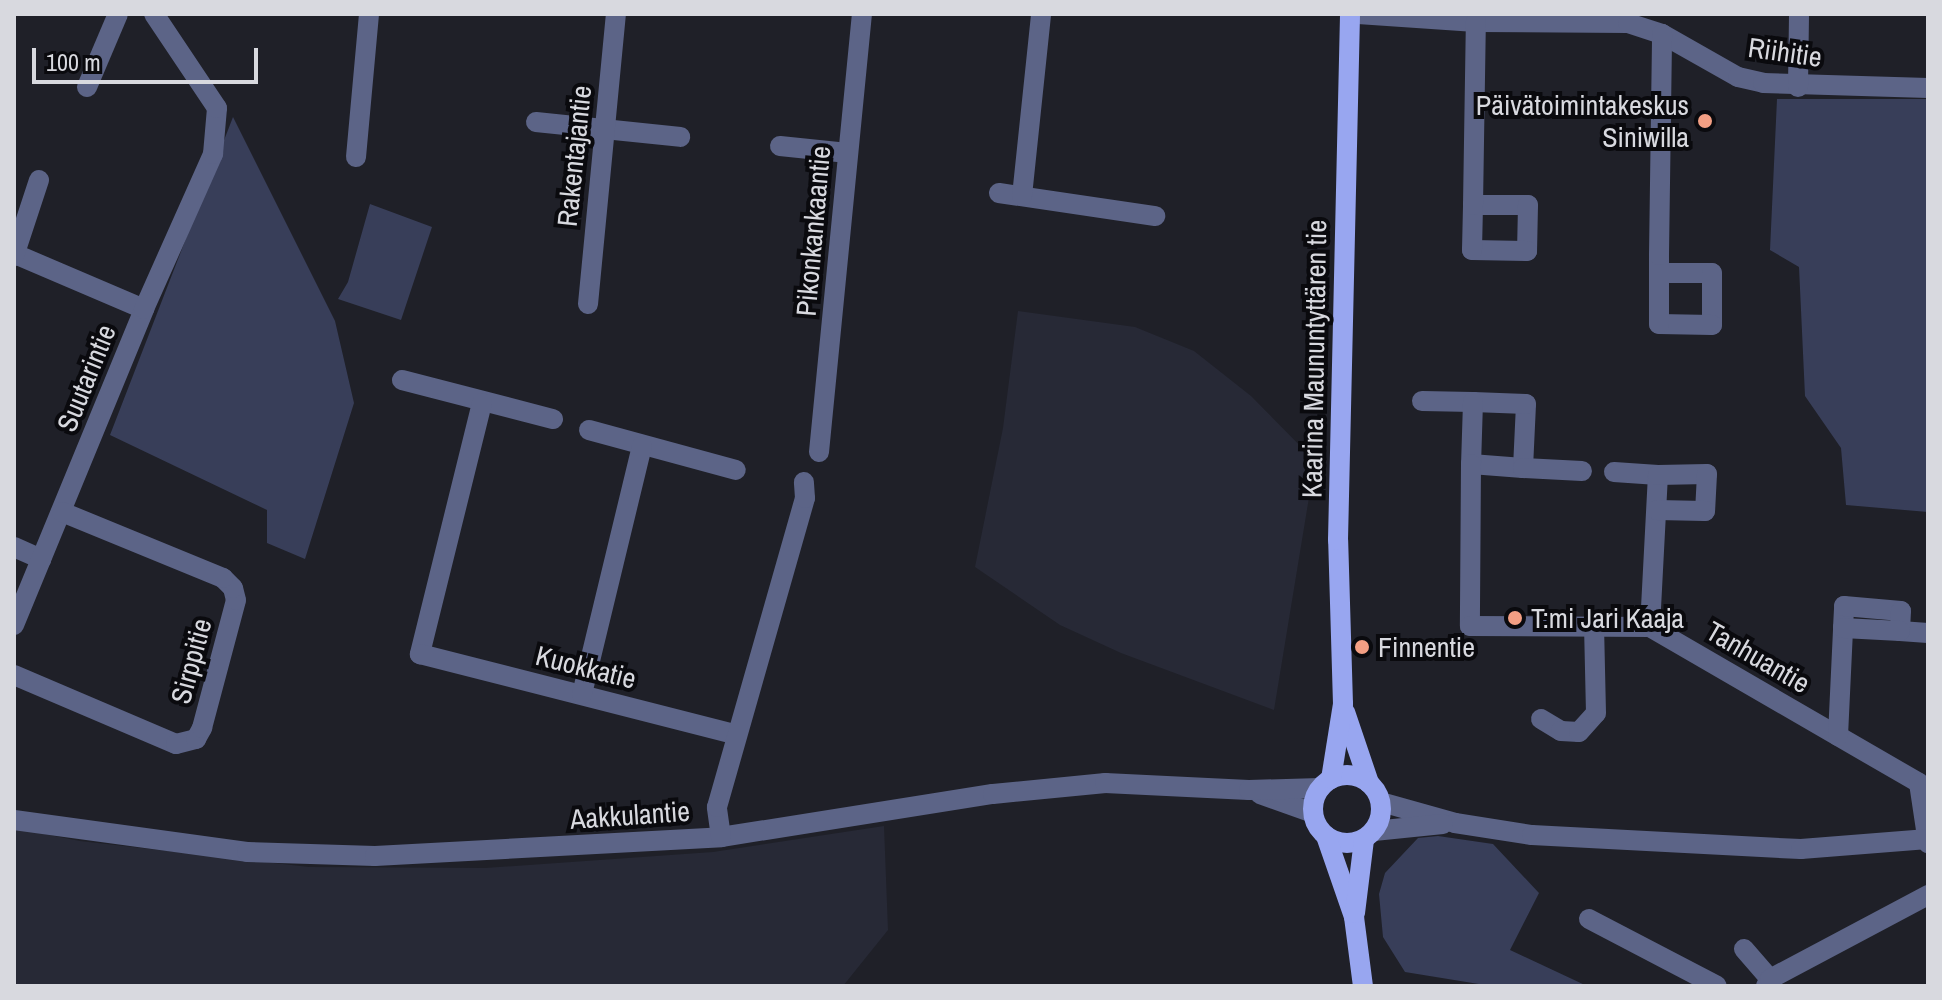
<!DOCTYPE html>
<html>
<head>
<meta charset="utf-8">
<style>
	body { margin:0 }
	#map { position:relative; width:1942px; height:1000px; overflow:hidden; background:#1f2028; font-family:"Archivo Narrow",sans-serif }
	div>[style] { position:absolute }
	.built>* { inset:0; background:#272936 }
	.green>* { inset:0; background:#383e59 }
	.minor>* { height:20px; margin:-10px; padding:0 10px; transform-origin:10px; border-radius:10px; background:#5c6487 }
	.major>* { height:20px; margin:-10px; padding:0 10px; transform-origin:10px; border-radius:10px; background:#98a6f0 }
	.major>.ring { margin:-10px; padding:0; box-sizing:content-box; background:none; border:20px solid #98a6f0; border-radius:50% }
	.dots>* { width:22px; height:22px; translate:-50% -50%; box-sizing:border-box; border:4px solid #0a0a0e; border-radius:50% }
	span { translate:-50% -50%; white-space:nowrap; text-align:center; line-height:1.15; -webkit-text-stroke:8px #0a0a0e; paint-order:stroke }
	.street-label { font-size:28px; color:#d8d9df }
	.poi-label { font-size:28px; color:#d8d9df }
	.right { translate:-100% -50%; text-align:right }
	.left { translate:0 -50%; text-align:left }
	.frame { position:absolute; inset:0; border:16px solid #d8d9df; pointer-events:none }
	.scale { position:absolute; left:32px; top:48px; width:226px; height:36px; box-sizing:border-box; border:4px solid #d8d9df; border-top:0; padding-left:10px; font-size:24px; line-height:28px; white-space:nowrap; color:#d8d9df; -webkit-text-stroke:6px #0a0a0e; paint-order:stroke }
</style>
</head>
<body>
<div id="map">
	<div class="built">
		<div style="clip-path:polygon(1018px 311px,1135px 327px,1194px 351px,1251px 396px,1315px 461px,1274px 710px,1121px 653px,1060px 625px,975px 567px,1003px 428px)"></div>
		<div style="clip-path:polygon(884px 826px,888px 930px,843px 986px,14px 986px,14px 828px,80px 841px,309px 867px,485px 868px,713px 852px)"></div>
	</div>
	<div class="green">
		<div style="clip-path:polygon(1777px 99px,1928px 99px,1928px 512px,1846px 505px,1841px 448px,1805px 396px,1799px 267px,1770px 250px)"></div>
		<div style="clip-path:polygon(233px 117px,335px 321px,354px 403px,305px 559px,267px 543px,267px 510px,110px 435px)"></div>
		<div style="clip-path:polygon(370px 204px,432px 227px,401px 320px,338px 299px,348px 282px)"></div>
		<div style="clip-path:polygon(1438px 836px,1493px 844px,1539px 893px,1510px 950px,1587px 986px,1491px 986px,1405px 972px,1383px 937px,1379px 894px,1385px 873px,1418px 838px)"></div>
	</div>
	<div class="minor">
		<div style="left:1358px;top:14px;width:118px;rotate:3.9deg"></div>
		<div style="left:1476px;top:22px;width:152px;rotate:0.4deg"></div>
		<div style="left:1628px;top:23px;width:36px;rotate:18deg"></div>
		<div style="left:1662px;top:34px;width:87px;rotate:29.5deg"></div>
		<div style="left:1738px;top:77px;width:26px;rotate:13deg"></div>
		<div style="left:1763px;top:83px;width:165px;rotate:1.7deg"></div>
		<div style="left:87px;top:87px;width:79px;rotate:-67deg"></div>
		<div style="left:1798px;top:87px;width:73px;rotate:-89.2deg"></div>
		<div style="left:536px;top:122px;width:145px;rotate:5.9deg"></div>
		<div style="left:780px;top:146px;width:68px;rotate:5.9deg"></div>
		<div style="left:356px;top:157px;width:144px;rotate:-84.8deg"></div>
		<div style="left:999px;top:193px;width:158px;rotate:8.4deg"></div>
		<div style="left:1022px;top:196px;width:183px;rotate:-84deg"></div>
		<div style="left:1473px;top:205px;width:55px"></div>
		<div style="left:1528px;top:205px;width:46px;rotate:91.2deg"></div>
		<div style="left:1527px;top:251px;width:55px;rotate:-179deg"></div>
		<div style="left:1472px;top:250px;width:45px;rotate:-88.7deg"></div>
		<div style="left:1473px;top:205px;width:183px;rotate:-89.1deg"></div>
		<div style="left:15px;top:254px;width:140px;rotate:23.1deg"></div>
		<div style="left:14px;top:256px;width:80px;rotate:-71.8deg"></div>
		<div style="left:1659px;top:273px;width:53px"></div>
		<div style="left:1712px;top:273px;width:52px;rotate:90deg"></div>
		<div style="left:1712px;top:325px;width:53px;rotate:-178.9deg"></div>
		<div style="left:1659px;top:324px;width:69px;rotate:-90deg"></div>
		<div style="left:1659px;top:255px;width:221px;rotate:-89.2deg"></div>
		<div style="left:588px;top:304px;width:291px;rotate:-84.5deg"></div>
		<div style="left:402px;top:380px;width:156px;rotate:14.5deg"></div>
		<div style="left:1422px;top:401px;width:51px;rotate:1.1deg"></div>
		<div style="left:482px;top:403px;width:259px;rotate:103.9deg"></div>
		<div style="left:420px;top:654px;width:327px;rotate:14.3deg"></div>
		<div style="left:589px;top:430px;width:152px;rotate:15.2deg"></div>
		<div style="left:819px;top:452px;width:440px;rotate:-84.4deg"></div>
		<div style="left:1471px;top:464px;width:52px;rotate:4.4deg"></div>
		<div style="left:1523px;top:468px;width:64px;rotate:-87.3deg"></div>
		<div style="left:1526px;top:404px;width:53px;rotate:-177.8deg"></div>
		<div style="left:1473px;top:402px;width:62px;rotate:91.8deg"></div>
		<div style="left:1471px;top:464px;width:162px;rotate:90.4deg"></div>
		<div style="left:1470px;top:626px;width:180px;rotate:0.3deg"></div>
		<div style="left:1650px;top:627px;width:311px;rotate:30.1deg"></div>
		<div style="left:1919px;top:783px;width:61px;rotate:81.5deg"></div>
		<div style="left:1523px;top:468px;width:59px;rotate:2.9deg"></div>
		<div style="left:1614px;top:472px;width:44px;rotate:3.9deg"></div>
		<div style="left:14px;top:547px;width:30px;rotate:24deg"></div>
		<div style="left:14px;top:625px;width:342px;rotate:-67.6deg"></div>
		<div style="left:144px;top:309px;width:170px;rotate:-66deg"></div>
		<div style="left:213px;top:154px;width:46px;rotate:-85deg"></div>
		<div style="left:217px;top:108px;width:113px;rotate:-123.8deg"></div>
		<div style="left:1650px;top:627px;width:152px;rotate:-87deg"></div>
		<div style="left:1658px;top:475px;width:49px;rotate:-1.2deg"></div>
		<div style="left:1707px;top:474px;width:37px;rotate:93deg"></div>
		<div style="left:1705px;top:511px;width:48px;rotate:-178.8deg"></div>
		<div style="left:1900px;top:631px;width:28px;rotate:4deg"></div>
		<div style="left:14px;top:675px;width:176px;rotate:23.1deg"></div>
		<div style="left:176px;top:744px;width:21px;rotate:-14deg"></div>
		<div style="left:196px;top:739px;width:13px;rotate:-61deg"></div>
		<div style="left:202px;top:728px;width:132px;rotate:-75.1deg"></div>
		<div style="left:236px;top:600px;width:12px;rotate:-104deg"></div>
		<div style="left:233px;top:588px;width:14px;rotate:-135deg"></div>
		<div style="left:223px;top:578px;width:174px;rotate:-157.7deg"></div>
		<div style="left:582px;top:694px;width:255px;rotate:-76.4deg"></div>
		<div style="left:1541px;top:719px;width:23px;rotate:31deg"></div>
		<div style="left:1561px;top:731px;width:18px;rotate:3deg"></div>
		<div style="left:1579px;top:732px;width:25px;rotate:-48deg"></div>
		<div style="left:1596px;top:713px;width:85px;rotate:-91.3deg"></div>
		<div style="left:1838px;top:736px;width:108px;rotate:-87.3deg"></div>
		<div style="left:1843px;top:628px;width:22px;rotate:-87deg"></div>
		<div style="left:1844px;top:606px;width:57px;rotate:5deg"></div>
		<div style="left:1901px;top:611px;width:20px;rotate:93deg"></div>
		<div style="left:1900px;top:631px;width:57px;rotate:-177deg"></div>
		<div style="left:1260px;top:794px;width:56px;rotate:19.7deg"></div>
		<div style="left:1381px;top:802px;width:77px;rotate:15.8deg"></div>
		<div style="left:1455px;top:823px;width:78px;rotate:8.9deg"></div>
		<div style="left:1532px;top:835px;width:269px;rotate:3deg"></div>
		<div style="left:1801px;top:849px;width:127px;rotate:-4.5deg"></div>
		<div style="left:14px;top:820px;width:235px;rotate:7.8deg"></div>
		<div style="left:247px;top:852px;width:128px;rotate:1.8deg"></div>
		<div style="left:375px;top:856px;width:347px;rotate:-3.1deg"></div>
		<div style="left:721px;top:837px;width:275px;rotate:-9deg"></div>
		<div style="left:993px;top:794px;width:113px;rotate:-5.6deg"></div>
		<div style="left:1105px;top:783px;width:144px;rotate:2.8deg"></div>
		<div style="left:1249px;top:790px;width:71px;rotate:-1.6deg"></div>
		<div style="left:1374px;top:831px;width:69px;rotate:-5.8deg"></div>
		<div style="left:721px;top:837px;width:30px;rotate:-98deg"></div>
		<div style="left:717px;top:807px;width:321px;rotate:-74.1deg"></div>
		<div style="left:805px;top:498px;width:16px;rotate:-94deg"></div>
		<div style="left:1589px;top:919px;width:144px;rotate:27.6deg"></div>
		<div style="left:1744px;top:949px;width:40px;rotate:49deg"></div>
		<div style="left:1766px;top:986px;width:8px;rotate:-60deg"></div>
		<div style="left:1770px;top:979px;width:179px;rotate:-28deg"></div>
	</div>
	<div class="major">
		<div style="left:1345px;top:712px;width:75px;rotate:71.3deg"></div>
		<div class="ring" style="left:1313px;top:775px;width:48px;height:48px"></div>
		<div style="left:1331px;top:779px;width:76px;rotate:-80.9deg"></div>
		<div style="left:1343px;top:704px;width:164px;rotate:-91.7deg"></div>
		<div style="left:1338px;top:540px;width:526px;rotate:-88.69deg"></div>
		<div style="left:1326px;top:836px;width:86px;rotate:70.9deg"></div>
		<div style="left:1354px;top:917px;width:70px;rotate:82.6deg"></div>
		<div style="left:1355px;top:913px;width:74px;rotate:-83deg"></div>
	</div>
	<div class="dots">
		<div style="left:1705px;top:121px;background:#f39f84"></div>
		<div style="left:1515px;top:618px;background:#f39f84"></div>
		<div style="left:1362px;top:647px;background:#f39f84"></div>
	</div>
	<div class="street-label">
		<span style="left:1785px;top:52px;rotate:8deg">Riihitie</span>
		<span style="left:574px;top:156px;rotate:-84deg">Rakentajantie</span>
		<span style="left:813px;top:231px;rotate:-85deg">Pikonkankaantie</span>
		<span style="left:1314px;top:359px;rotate:-89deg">Kaarina Maununtyttären tie</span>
		<span style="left:86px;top:378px;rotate:-68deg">Suutarintie</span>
		<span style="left:1758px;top:657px;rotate:30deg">Tanhuantie</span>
		<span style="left:191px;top:661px;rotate:-75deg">Sirppitie</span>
		<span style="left:586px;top:667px;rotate:14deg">Kuokkatie</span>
		<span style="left:630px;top:815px;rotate:-4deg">Aakkulantie</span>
	</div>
	<div class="poi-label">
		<span class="right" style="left:1689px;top:121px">Päivätoimintakeskus<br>Siniwilla</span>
		<span class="left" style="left:1531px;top:618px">T:mi Jari Kaaja</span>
		<span class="left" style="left:1378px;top:647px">Finnentie</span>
	</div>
	<div class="frame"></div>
	<div class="scale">100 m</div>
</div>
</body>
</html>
